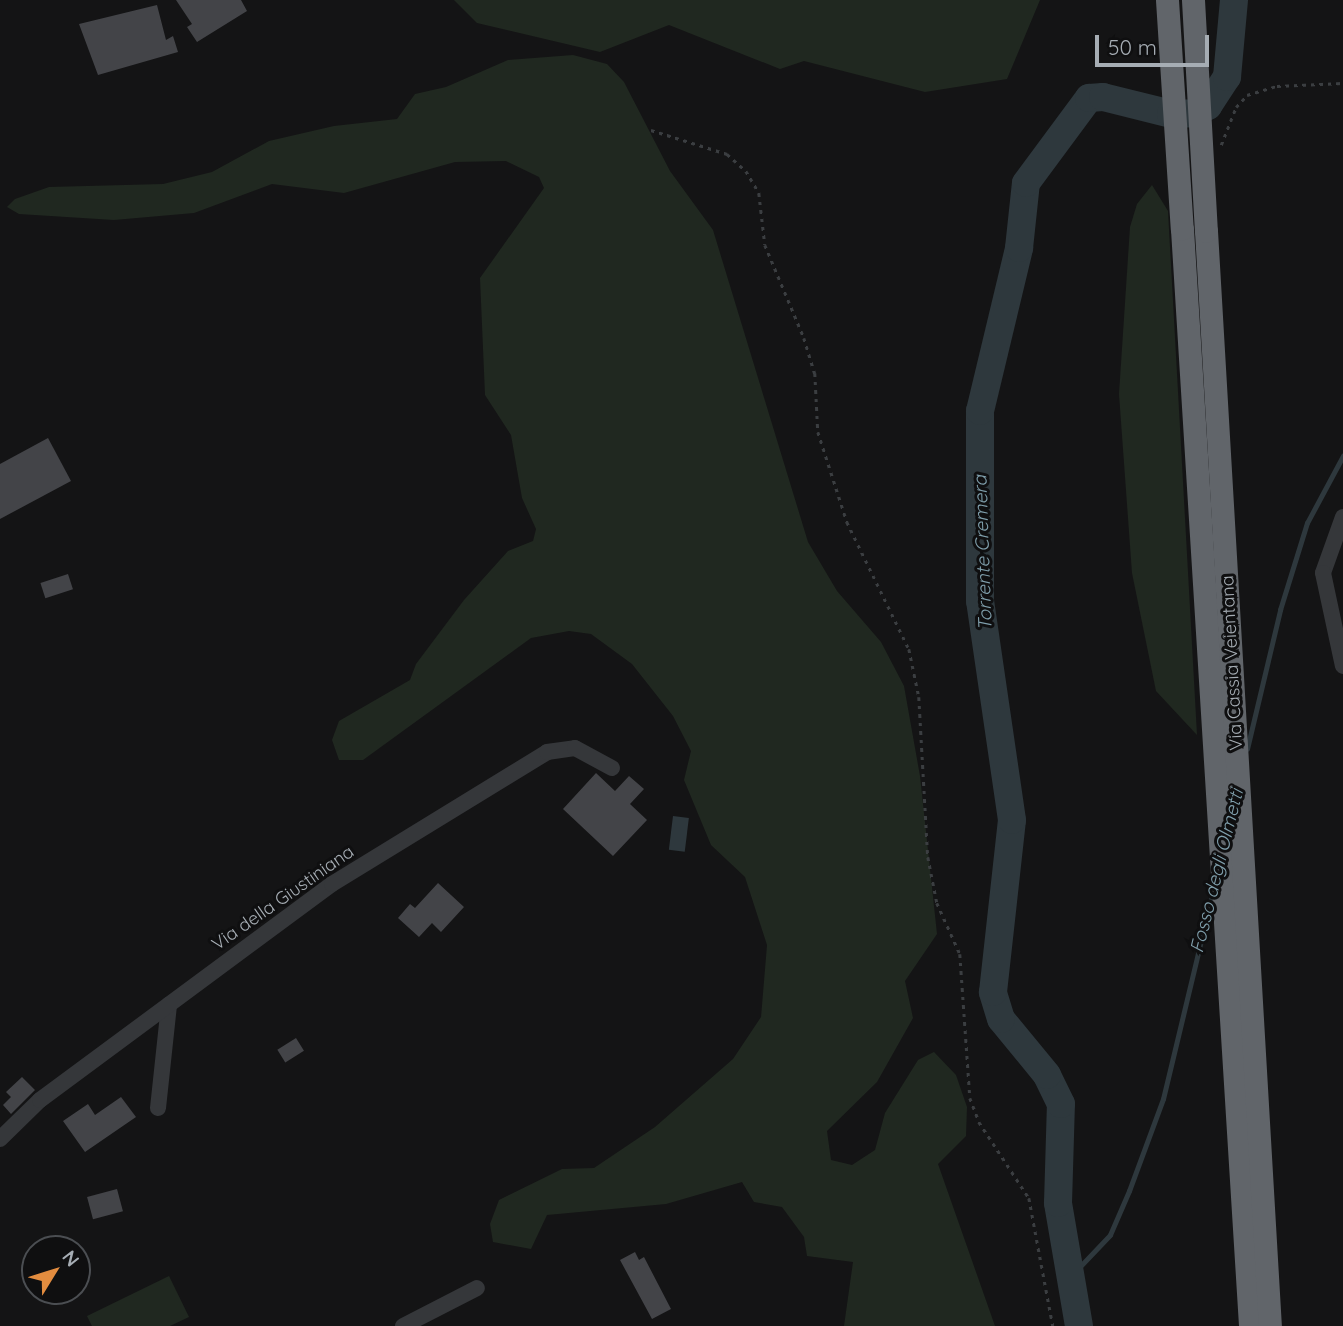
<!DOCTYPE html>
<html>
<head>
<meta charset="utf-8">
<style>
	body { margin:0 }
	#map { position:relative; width:1343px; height:1326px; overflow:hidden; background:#141415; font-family:Quicksand,sans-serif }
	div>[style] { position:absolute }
	.green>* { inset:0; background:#202820 }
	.water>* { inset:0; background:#2e383d; transform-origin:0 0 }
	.stream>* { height:4.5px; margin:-2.25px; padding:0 2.25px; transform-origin:2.25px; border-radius:2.25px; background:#2e383d }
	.river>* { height:28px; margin:-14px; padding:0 14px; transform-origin:14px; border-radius:14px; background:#2e383d }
	.building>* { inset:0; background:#434448; transform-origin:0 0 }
	.path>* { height:2.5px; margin-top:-1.25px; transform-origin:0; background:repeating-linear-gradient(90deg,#3b3e41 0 3.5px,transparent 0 8.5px) }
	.minor>* { height:16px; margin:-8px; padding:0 8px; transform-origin:8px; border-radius:8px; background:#35373a }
	.highway>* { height:23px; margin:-11.5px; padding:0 11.5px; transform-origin:11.5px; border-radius:11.5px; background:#61656a }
	.highway-bridge>* { height:23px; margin:-11.5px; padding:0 11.5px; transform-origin:11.5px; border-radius:11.5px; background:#61656a }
	span { translate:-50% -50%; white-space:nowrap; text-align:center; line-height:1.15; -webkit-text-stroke:6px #0f0f10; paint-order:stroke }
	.street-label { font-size:18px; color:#a6adb4 }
	.water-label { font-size:19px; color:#80a0ad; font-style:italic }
	.north { position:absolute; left:21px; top:1235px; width:70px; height:70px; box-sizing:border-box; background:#0f0f10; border:2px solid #4b4e52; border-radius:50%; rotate:52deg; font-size:19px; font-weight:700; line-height:28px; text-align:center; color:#a6adb4 }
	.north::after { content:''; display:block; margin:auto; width:24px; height:32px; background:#e28c3f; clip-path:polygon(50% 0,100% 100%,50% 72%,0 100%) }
	.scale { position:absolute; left:1095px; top:35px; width:114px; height:32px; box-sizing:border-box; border:4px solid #a6adb4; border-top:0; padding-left:9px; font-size:21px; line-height:24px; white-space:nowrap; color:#a6adb4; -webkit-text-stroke:5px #0f0f10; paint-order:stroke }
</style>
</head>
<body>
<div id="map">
	<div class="green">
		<div style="clip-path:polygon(454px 0,1040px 0,1007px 79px,925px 92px,804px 61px,780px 69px,669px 25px,600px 52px,477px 23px)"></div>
		<div style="clip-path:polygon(573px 55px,607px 64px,624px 82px,670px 171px,713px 230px,808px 542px,837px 591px,881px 642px,904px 686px,920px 776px,937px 934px,905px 981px,913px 1018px,877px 1082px,827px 1131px,831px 1160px,852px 1165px,875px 1150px,885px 1113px,918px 1060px,934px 1052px,956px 1075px,967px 1107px,966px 1136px,938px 1164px,995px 1326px,844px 1326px,853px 1262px,807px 1256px,804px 1237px,782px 1207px,754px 1202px,742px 1182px,666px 1204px,547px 1215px,531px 1249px,493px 1242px,490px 1224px,499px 1200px,562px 1169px,594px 1168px,655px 1127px,733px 1059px,761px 1017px,767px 945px,745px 877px,711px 845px,684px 780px,691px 751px,673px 716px,632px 664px,591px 634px,569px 631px,531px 638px,363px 760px,339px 760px,332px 740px,339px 721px,410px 680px,416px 664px,464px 600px,508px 551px,533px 541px,536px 529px,522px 498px,511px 435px,485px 395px,480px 278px,544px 188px,539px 177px,506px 161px,455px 162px,344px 193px,272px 184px,194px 213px,114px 220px,19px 214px,7px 207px,15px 199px,49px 187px,163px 184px,212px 172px,269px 141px,334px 126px,397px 119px,415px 94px,446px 87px,508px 60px)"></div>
		<div style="clip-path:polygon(1152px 185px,1168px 211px,1197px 735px,1156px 691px,1132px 573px,1119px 394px,1130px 227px,1137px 204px)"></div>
		<div style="clip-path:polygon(169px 1276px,189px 1317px,170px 1326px,92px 1326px,87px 1316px)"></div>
	</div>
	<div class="water">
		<div style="left:673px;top:816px;width:16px;height:34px;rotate:7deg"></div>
	</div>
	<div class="stream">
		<div style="left:1247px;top:749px;width:143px;rotate:-76.6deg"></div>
		<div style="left:1280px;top:610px;width:91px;rotate:-72.8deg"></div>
		<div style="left:1307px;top:523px;width:76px;rotate:-61.8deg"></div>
		<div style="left:1072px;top:1275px;width:55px;rotate:-46.5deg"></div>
		<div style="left:1110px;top:1235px;width:48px;rotate:-66.6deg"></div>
		<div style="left:1129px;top:1191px;width:98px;rotate:-69.7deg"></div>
		<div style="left:1163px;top:1099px;width:215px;rotate:-76.5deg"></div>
	</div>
	<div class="river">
		<div style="left:1079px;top:1326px;width:125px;rotate:-99.7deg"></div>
		<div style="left:1058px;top:1203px;width:99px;rotate:-88.3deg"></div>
		<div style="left:1061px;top:1104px;width:32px;rotate:-116deg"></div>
		<div style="left:1047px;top:1075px;width:72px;rotate:-129.4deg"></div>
		<div style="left:1001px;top:1019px;width:28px;rotate:-107deg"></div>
		<div style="left:993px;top:992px;width:173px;rotate:-83.7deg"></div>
		<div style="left:1012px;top:820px;width:221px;rotate:-98.3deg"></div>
		<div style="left:980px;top:601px;width:190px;rotate:-90deg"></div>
		<div style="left:980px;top:411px;width:168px;rotate:-76.5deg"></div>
		<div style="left:1019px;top:248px;width:65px;rotate:-83.9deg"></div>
		<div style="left:1026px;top:183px;width:106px;rotate:-53.5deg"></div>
		<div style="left:1089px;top:98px;width:14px;rotate:-4deg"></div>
		<div style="left:1103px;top:97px;width:70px;rotate:14deg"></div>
		<div style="left:1171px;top:114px;width:23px;rotate:-2deg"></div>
		<div style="left:1194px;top:113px;width:16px;rotate:-27deg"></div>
		<div style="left:1208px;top:106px;width:35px;rotate:-57deg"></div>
		<div style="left:1227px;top:77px;width:77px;rotate:-84.8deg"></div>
	</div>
	<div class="building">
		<div style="clip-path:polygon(176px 0,241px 0,247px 11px,197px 42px,187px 27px,192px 24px)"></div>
		<div style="clip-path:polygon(157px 5px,166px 40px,173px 36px,178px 52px,98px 75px,79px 24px)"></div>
		<div style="clip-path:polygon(48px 438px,71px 481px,0 519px,0 464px)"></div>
		<div style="left:68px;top:574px;width:16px;height:29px;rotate:72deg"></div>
		<div style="clip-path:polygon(596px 773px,615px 791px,629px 776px,644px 789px,630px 804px,647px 820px,613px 856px,563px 809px)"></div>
		<div style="clip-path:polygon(438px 883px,464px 907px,441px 932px,432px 923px,419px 937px,398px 918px,410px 904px,415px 908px)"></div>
		<div style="left:296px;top:1038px;width:15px;height:22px;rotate:58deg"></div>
		<div style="clip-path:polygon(22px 1077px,35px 1090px,11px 1114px,3px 1105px,11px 1097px,6px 1092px)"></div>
		<div style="clip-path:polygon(121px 1097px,136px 1117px,85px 1152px,63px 1121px,88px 1104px,95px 1115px)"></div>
		<div style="left:117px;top:1189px;width:23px;height:31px;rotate:75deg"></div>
		<div style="clip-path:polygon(635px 1252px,639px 1260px,644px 1257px,671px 1309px,652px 1319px,620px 1260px)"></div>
	</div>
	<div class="path">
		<div style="left:651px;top:130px;width:80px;rotate:17.5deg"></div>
		<div style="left:727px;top:154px;width:25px;rotate:42deg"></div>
		<div style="left:746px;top:171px;width:26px;rotate:59deg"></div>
		<div style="left:759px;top:193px;width:52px;rotate:83.4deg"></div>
		<div style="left:765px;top:245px;width:101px;rotate:67.2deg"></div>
		<div style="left:804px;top:338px;width:37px;rotate:73deg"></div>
		<div style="left:815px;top:373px;width:59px;rotate:87.1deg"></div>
		<div style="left:818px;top:432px;width:95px;rotate:72.1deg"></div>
		<div style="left:847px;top:522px;width:141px;rotate:64deg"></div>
		<div style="left:909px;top:649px;width:49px;rotate:78.2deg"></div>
		<div style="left:919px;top:697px;width:160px;rotate:86.8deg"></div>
		<div style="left:928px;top:857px;width:47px;rotate:78.9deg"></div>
		<div style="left:937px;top:903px;width:56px;rotate:65.7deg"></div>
		<div style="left:960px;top:954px;width:144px;rotate:86deg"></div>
		<div style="left:970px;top:1098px;width:26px;rotate:69deg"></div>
		<div style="left:979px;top:1122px;width:91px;rotate:56.7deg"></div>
		<div style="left:1029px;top:1198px;width:130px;rotate:79.4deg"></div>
		<div style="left:1221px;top:145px;width:41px;rotate:-68.5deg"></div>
		<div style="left:1236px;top:107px;width:16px;rotate:-47deg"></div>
		<div style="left:1247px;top:95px;width:31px;rotate:-17deg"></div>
		<div style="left:1277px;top:86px;width:66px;rotate:-2.6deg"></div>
	</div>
	<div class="minor">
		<div style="left:1343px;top:517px;width:59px;rotate:109.7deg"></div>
		<div style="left:1323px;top:573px;width:95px;rotate:77.9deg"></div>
		<div style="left:158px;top:1108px;width:104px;rotate:-83.9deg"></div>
		<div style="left:0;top:1139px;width:56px;rotate:-44.3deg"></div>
		<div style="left:40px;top:1100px;width:363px;rotate:-36.5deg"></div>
		<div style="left:332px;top:884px;width:252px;rotate:-31.5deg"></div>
		<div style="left:547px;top:752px;width:28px;rotate:-8deg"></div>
		<div style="left:575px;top:748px;width:42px;rotate:28.4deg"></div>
		<div style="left:403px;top:1326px;width:83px;rotate:-27.2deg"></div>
	</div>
	<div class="highway">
		<div style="left:1182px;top:229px;width:1099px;rotate:86.45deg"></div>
		<div style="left:1206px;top:231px;width:1097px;rotate:86.66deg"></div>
	</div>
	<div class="highway-bridge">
		<div style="left:1167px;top:0;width:229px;rotate:86.3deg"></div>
		<div style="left:1193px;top:0;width:231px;rotate:86.8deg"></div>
	</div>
	<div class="street-label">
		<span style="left:1232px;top:663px;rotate:-93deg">Via Cassia Veientana</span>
		<span style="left:283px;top:898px;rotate:-35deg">Via della Giustiniana</span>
	</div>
	<div class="water-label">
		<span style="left:983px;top:553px;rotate:-92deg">Torrente Cremera</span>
		<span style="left:1217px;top:871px;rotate:-76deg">Fosso degli Olmetti</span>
	</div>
	<div class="north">N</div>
	<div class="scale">50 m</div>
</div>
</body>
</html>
